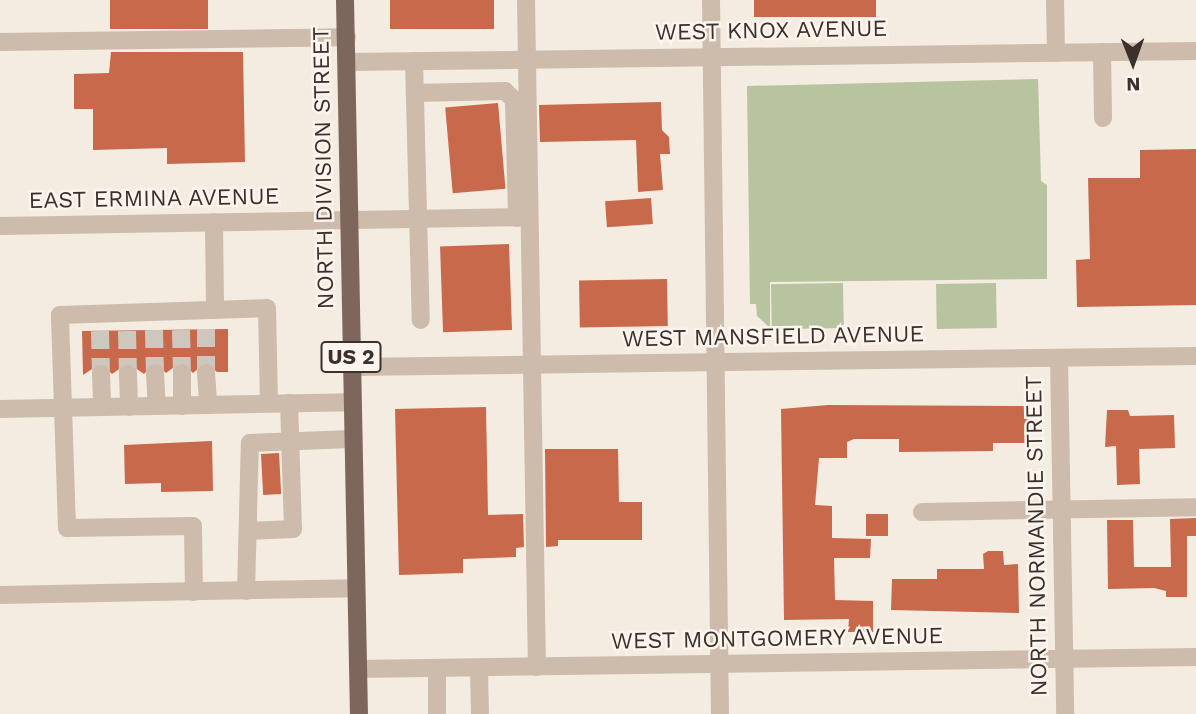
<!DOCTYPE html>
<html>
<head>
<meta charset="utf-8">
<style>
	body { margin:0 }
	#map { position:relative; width:1196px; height:714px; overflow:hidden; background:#f4ebe1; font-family:"Work Sans",sans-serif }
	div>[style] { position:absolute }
	.green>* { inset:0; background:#b8c4a0; transform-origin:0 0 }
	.building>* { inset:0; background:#c8694b; transform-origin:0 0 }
	.minor-tunnel>* { height:18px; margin-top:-9px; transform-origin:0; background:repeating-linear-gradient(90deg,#cfc6bd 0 18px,transparent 0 27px) }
	.minor>* { height:18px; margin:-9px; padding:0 9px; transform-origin:9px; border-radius:9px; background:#cdbbac }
	.major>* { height:18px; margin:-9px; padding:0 9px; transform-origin:9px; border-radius:9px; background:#7d675c }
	span { translate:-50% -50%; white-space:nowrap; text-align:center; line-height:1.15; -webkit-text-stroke:5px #fbf5ee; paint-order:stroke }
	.shield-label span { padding:2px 5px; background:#fbf5ee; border:2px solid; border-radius:5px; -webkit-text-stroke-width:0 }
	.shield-label { font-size:21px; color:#3b302b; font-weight:700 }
	.street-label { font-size:23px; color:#3b302b }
	.north { position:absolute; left:1098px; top:28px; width:70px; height:70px; -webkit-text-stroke:5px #fbf5ee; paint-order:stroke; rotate:179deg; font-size:19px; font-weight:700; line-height:28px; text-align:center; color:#3b302b }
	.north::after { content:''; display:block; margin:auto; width:24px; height:32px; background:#3b302b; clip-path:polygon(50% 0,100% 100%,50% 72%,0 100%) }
</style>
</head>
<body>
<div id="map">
	<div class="green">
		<div style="clip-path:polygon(1038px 79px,1041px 181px,1047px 185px,1047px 279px,770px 282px,770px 328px,757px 316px,756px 304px,750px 304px,747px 86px)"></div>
		<div style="left:843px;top:283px;width:45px;height:72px;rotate:89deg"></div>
		<div style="left:996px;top:283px;width:45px;height:60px;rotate:89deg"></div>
	</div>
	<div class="building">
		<div style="left:110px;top:0;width:98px;height:29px"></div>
		<div style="left:390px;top:0;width:104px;height:29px"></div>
		<div style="left:754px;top:0;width:122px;height:17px"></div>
		<div style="clip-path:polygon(111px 52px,243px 52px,245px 162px,167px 164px,167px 148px,93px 150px,93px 109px,74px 109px,74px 74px,109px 73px)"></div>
		<div style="clip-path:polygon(661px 102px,662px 130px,669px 137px,670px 154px,660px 154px,663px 190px,638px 192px,636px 140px,540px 142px,539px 105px)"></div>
		<div style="left:498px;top:103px;width:86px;height:53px;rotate:85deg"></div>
		<div style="clip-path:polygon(1196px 149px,1196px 305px,1077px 307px,1076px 260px,1090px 259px,1088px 178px,1140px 178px,1140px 150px)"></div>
		<div style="left:651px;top:198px;width:26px;height:46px;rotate:86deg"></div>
		<div style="left:509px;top:244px;width:86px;height:69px;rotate:88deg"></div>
		<div style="left:667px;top:279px;width:47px;height:88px;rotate:89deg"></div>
		<div style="clip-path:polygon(228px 329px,228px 372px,217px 372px,206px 362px,193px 373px,181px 362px,166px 373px,155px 362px,144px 374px,128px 363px,112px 374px,101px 363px,83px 375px,82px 331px)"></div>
		<div style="clip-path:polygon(828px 405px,1028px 406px,1028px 443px,993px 443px,993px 451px,899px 452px,899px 439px,854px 439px,847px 442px,847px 458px,819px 458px,815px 505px,832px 506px,832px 538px,871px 539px,870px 558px,834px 558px,835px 600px,873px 601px,873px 632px,848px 632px,849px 619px,784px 620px,781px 409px)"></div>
		<div style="clip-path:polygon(486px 407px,488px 515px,523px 514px,524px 547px,516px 548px,516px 557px,463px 559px,463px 573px,399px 575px,395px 409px)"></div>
		<div style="clip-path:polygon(1107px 410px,1128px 410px,1130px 416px,1174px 415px,1175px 448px,1139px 449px,1140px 484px,1117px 485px,1116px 446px,1105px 447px)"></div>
		<div style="clip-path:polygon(212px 441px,213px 491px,161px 492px,161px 483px,125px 484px,124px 445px)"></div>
		<div style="clip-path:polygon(545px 449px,618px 449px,619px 502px,642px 502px,642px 540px,558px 540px,558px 546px,546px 547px)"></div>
		<div style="left:279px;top:453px;width:41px;height:18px;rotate:87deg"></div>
		<div style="left:866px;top:514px;width:22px;height:22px"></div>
		<div style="clip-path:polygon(1196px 518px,1196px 536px,1187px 536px,1187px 597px,1166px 597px,1166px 591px,1154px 588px,1108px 589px,1107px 520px,1133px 520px,1134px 567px,1171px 567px,1170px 519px)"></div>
		<div style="clip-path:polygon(988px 551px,1003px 551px,1004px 565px,1018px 564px,1019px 613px,891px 610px,892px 579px,937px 579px,937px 569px,984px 569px,983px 554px)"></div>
	</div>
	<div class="minor-tunnel">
		<div style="left:206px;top:329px;width:44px;rotate:90deg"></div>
		<div style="left:154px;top:330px;width:43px;rotate:88.7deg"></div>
		<div style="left:181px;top:330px;width:43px;rotate:88.7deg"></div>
		<div style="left:100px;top:331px;width:43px;rotate:88.7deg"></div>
		<div style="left:127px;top:331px;width:43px;rotate:88.7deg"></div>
	</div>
	<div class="minor">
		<div style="left:526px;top:0;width:667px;rotate:89.06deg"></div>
		<div style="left:711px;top:0;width:714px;rotate:89.28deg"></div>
		<div style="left:1055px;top:0;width:53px;rotate:88.9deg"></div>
		<div style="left:0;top:42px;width:347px;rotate:-0.8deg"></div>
		<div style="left:1102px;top:52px;width:66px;rotate:89.1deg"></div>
		<div style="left:414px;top:61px;width:259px;rotate:88.5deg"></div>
		<div style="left:347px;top:62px;width:849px;rotate:-0.74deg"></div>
		<div style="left:415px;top:93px;width:90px;rotate:-1.3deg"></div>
		<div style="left:505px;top:91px;width:13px;rotate:45deg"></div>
		<div style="left:514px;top:100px;width:118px;rotate:88.5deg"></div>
		<div style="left:214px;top:222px;width:88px;rotate:89.3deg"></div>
		<div style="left:0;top:226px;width:529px;rotate:-0.97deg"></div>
		<div style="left:1059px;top:358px;width:356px;rotate:89deg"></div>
		<div style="left:351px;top:367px;width:845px;rotate:-0.75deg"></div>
		<div style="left:155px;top:373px;width:33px;rotate:87deg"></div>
		<div style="left:182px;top:373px;width:33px;rotate:90deg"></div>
		<div style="left:206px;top:373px;width:32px;rotate:86deg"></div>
		<div style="left:101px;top:374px;width:33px;rotate:88deg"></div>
		<div style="left:128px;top:374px;width:33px;rotate:88deg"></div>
		<div style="left:0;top:409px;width:351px;rotate:-1.1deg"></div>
		<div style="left:922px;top:512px;width:274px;rotate:-1deg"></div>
		<div style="left:250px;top:531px;width:43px;rotate:-2.7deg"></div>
		<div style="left:293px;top:529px;width:126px;rotate:-91.8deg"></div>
		<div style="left:246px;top:591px;width:148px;rotate:-88.5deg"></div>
		<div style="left:250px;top:443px;width:102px;rotate:-2.2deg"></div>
		<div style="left:194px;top:592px;width:66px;rotate:-90.9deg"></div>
		<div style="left:193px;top:526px;width:126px;rotate:179.1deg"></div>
		<div style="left:67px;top:528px;width:213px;rotate:-91.9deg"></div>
		<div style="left:60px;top:315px;width:207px;rotate:-1.9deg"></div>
		<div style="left:267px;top:308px;width:95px;rotate:88.8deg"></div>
		<div style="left:0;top:595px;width:356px;rotate:-1.1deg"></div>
		<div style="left:479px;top:668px;width:46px;rotate:88.8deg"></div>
		<div style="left:358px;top:669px;width:838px;rotate:-0.82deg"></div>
		<div style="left:437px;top:714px;width:45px;rotate:-90deg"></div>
	</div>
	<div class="major">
		<div style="left:345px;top:0;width:714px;rotate:88.88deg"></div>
	</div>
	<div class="shield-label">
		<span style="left:351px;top:357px">US 2</span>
	</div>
	<div class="street-label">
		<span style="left:771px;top:31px;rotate:-1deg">WEST KNOX AVENUE</span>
		<span style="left:324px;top:168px;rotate:-91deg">NORTH DIVISION STREET</span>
		<span style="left:154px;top:199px;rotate:-1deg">EAST ERMINA AVENUE</span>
		<span style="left:773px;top:337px;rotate:-1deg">WEST MANSFIELD AVENUE</span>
		<span style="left:1037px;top:536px;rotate:-91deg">NORTH NORMANDIE STREET</span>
		<span style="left:777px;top:639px;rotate:-1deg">WEST MONTGOMERY AVENUE</span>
	</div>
	<div class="north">N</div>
</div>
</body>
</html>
